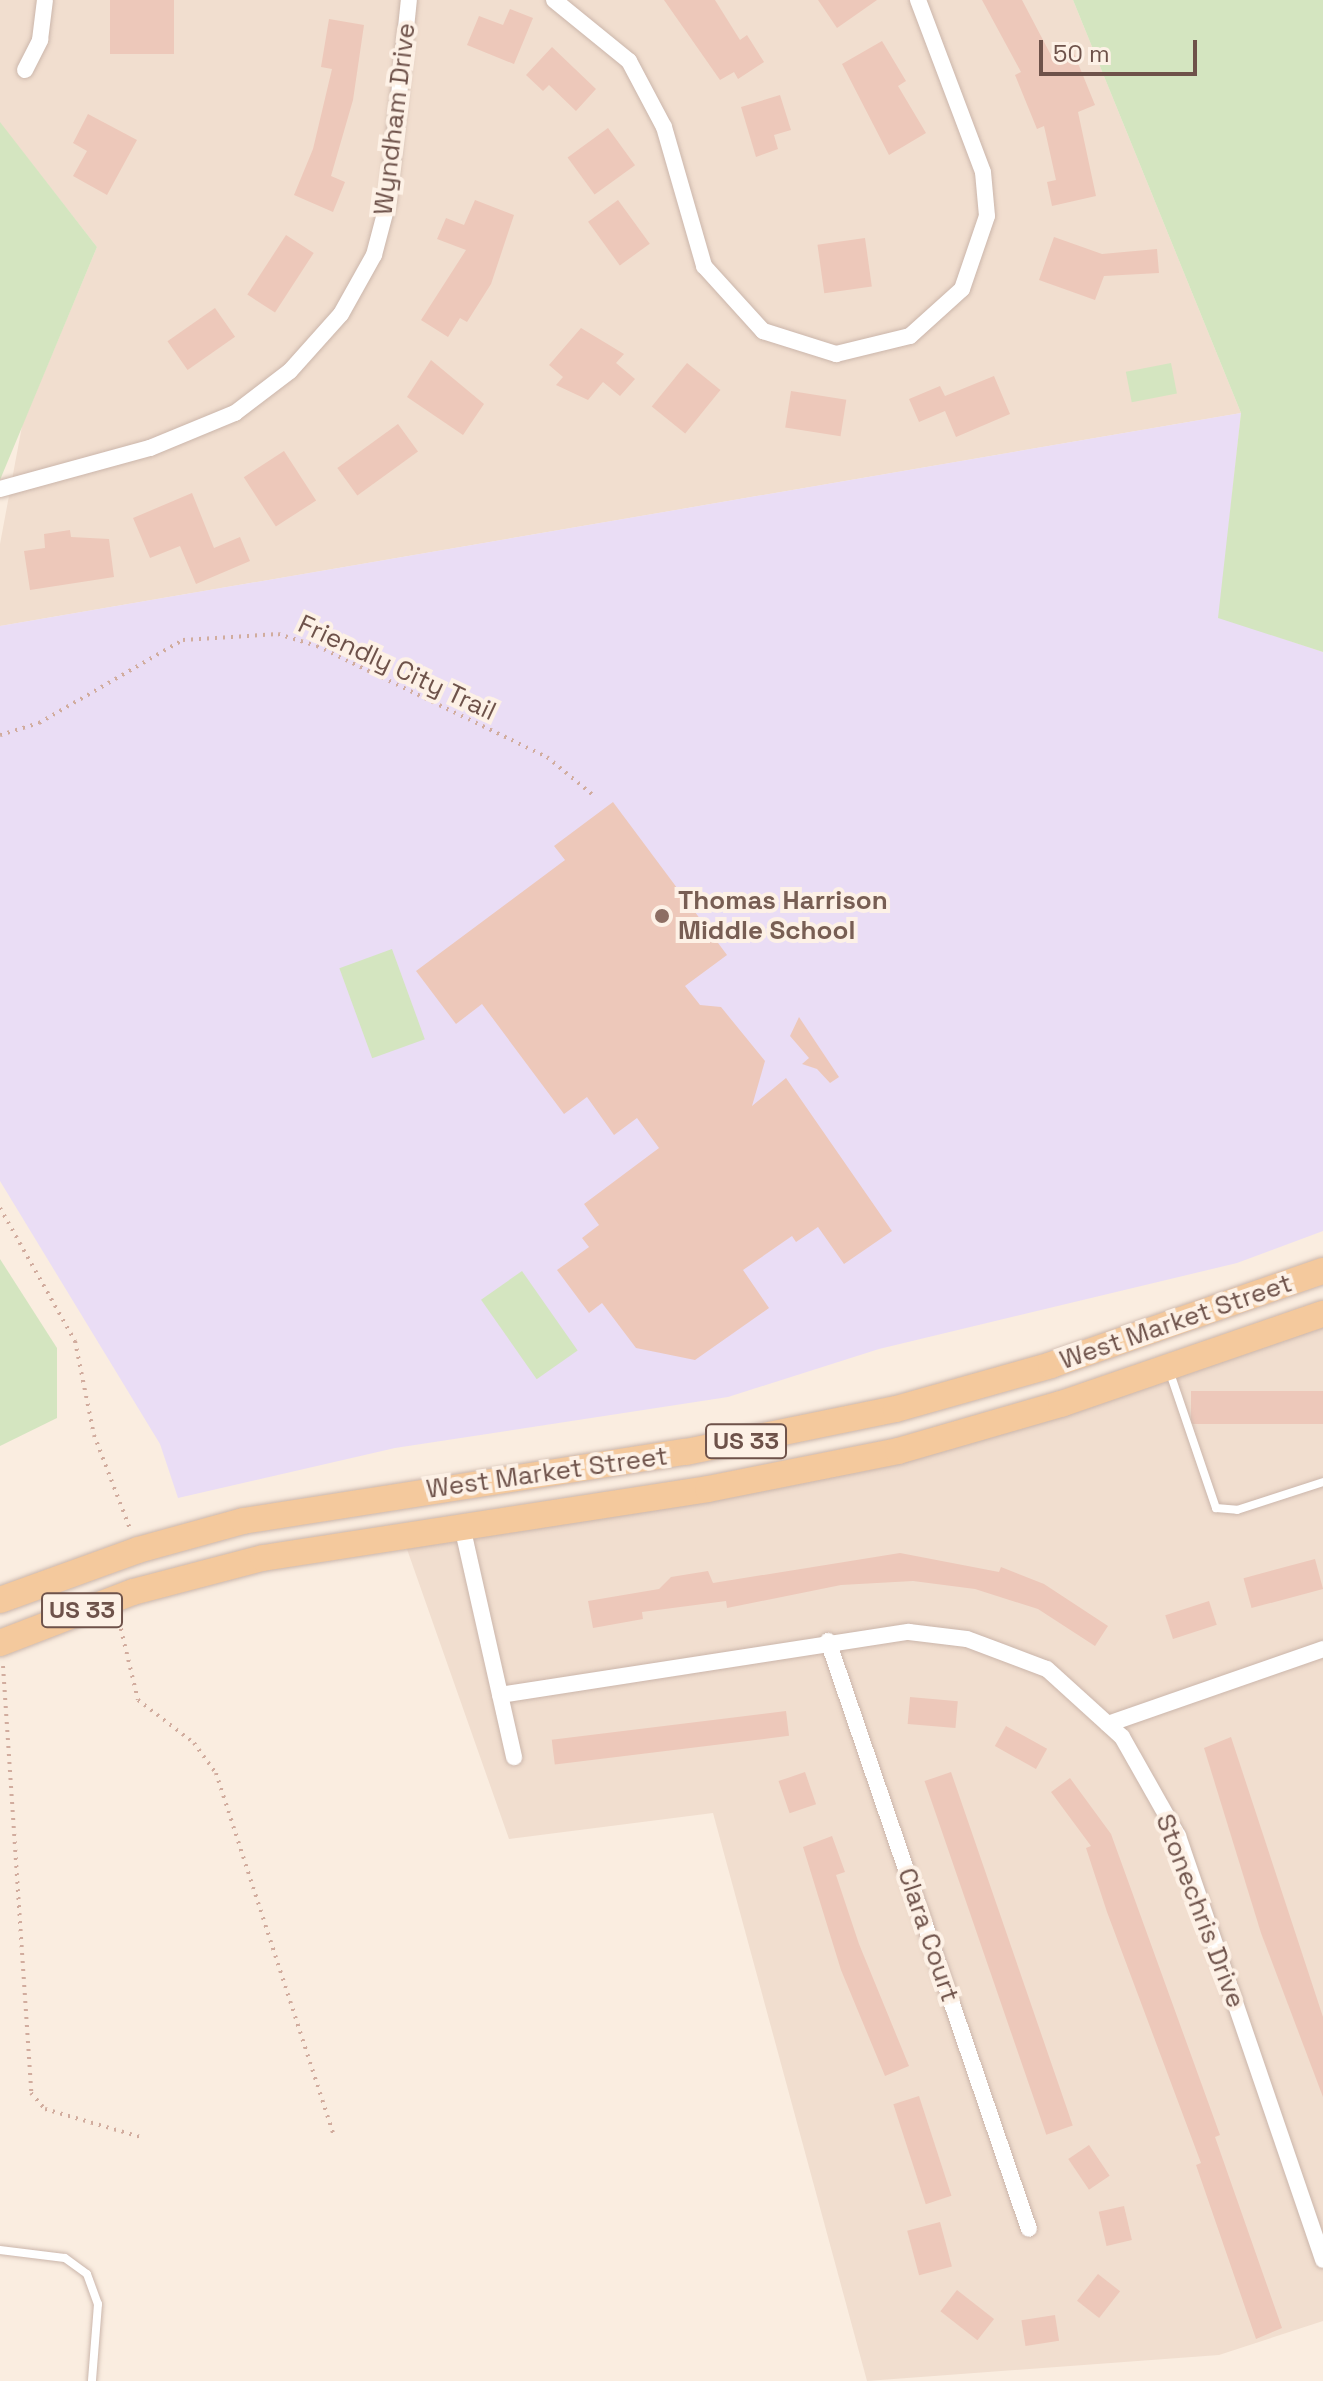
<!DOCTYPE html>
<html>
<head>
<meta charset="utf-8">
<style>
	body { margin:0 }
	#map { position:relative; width:1323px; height:2381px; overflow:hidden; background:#faede0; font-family:"Space Grotesk",sans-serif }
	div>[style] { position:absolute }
	.residential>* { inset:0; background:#f1decf }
	.education>* { inset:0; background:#eaddf5 }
	.green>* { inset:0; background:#d4e5c0; transform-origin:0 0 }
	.building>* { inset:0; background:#edc8ba; transform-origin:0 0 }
	.path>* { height:4px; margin-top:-2px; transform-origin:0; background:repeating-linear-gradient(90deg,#d1ac9e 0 2px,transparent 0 8px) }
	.roads { filter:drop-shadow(0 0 2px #cbb6ab) drop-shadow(0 0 2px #cbb6ab) }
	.service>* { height:8px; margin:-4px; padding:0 4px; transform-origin:4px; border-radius:4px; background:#fff }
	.minor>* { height:16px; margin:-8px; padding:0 8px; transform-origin:8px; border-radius:8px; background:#fff }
	.primary>* { height:26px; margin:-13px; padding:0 13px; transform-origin:13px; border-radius:13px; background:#f4c99d }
	.dots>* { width:22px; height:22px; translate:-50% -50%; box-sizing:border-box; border:4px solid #fdf1e6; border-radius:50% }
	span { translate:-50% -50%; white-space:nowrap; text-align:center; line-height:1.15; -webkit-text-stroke:8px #fdf1e6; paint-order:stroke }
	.shield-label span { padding:2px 6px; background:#fdf1e6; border:2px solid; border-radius:6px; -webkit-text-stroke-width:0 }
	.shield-label { font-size:24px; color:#6e524a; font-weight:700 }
	.street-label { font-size:26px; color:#6e524a }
	.education-label { font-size:26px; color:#785e54; font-weight:700 }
	.left { translate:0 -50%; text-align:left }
	.scale { position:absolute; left:1039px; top:40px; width:158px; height:36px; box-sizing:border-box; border:4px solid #6e524a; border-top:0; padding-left:10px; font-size:24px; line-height:28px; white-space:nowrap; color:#6e524a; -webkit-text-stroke:6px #fdf1e6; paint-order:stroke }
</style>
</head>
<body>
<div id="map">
	<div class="residential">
		<div style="clip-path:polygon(0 0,1073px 0,1241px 413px,0 626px,0 544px,22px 426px,97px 247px,0 123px)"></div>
		<div style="clip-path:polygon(1323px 1314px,1323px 2321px,1219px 2355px,867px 2381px,713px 1813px,509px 1839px,402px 1535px,836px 1465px)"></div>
	</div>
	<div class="education">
		<div style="clip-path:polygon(1241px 413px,1219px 617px,1323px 652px,1323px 1231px,1237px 1263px,879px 1349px,728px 1397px,395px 1448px,178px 1498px,160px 1444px,0 1181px,0 626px)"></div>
	</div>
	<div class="green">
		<div style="clip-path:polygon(1073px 0,1323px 0,1323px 652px,1218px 618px,1241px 413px)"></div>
		<div style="clip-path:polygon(0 122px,97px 247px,0 480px)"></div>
		<div style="left:1171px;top:363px;width:31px;height:46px;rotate:79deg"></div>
		<div style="left:392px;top:949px;width:96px;height:56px;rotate:70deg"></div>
		<div style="clip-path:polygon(0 1259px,57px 1348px,57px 1418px,0 1446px)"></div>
		<div style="left:522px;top:1271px;width:97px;height:50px;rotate:55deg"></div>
	</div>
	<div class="building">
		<div style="left:110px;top:0;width:64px;height:54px"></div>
		<div style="clip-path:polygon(664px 0,715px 0,740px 40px,747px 35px,764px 62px,738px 79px,734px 72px,720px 80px)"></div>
		<div style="clip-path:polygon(818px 0,877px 0,837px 28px)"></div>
		<div style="clip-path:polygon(982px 0,1022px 0,1053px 59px,1073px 51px,1095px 105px,1078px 112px,1096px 196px,1052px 206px,1047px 182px,1056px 180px,1044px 126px,1037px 129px,1015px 75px,1021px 72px)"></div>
		<div style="clip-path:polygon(510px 9px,533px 18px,514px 64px,467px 45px,479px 16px,503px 25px)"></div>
		<div style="clip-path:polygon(329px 19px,364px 25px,353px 100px,331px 176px,345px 182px,333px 212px,294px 195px,313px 149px,332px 69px,321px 67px)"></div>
		<div style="clip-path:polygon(882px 41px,906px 81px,898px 86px,926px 133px,889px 155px,842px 64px)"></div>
		<div style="clip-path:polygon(552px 47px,596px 89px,576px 111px,549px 85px,543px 91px,526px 75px)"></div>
		<div style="clip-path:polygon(780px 95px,791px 130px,774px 135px,778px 149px,756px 157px,741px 107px)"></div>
		<div style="clip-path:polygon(88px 114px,137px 140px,107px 195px,73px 176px,87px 151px,73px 143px)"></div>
		<div style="left:608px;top:128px;width:46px;height:50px;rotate:54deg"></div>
		<div style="clip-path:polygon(475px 200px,514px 215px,491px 284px,467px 322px,460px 318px,448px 337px,421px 320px,466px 250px,437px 239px,446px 218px,464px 225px)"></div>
		<div style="left:618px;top:200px;width:54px;height:37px;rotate:54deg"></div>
		<div style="left:286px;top:235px;width:33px;height:71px;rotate:33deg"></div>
		<div style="clip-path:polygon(1054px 237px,1102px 254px,1157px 249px,1159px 273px,1104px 276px,1095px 300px,1039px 280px)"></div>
		<div style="left:865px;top:238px;width:49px;height:48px;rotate:82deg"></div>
		<div style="left:215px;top:308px;width:35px;height:58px;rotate:55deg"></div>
		<div style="clip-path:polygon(581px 328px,624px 354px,616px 363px,635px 379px,620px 396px,603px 382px,588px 400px,556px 385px,563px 377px,549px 365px)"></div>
		<div style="clip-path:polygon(431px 360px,484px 404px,463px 435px,407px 397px)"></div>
		<div style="left:687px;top:363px;width:43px;height:56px;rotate:39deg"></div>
		<div style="clip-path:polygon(994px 376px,1010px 414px,956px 437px,945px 411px,919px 422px,909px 399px,940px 386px,945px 396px)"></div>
		<div style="left:791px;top:391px;width:56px;height:37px;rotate:9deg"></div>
		<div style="left:398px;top:424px;width:34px;height:75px;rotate:54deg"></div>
		<div style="left:284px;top:451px;width:59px;height:48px;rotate:57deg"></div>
		<div style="clip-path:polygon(192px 493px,214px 548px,240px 537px,250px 561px,196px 584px,180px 546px,150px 558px,133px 518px)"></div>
		<div style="clip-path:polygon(70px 530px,71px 537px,109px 539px,114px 577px,30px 590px,24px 551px,45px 548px,44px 534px)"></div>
		<div style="clip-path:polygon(613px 802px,727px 955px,685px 986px,700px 1005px,721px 1007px,765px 1061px,752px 1106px,786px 1078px,892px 1231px,844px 1264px,818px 1227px,796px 1242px,792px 1236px,743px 1270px,769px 1308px,695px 1360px,636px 1348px,602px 1303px,589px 1313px,557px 1270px,589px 1247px,582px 1238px,599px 1225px,584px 1204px,659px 1148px,637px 1118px,614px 1135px,587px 1097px,564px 1114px,482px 1004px,456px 1024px,416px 971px,565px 860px,554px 846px)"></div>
		<div style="clip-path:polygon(799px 1017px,839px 1077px,830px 1083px,817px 1069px,802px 1064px,809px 1058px,790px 1036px)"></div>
		<div style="left:1323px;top:1391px;width:33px;height:132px;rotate:90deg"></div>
		<div style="clip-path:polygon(900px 1553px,999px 1572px,1001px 1567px,1044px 1584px,1108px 1626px,1095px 1646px,1038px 1609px,975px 1589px,913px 1581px,841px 1585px,727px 1608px,726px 1601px,642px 1612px,643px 1619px,593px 1628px,588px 1601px,659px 1589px,671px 1577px,708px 1571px,713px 1583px)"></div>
		<div style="left:1315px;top:1559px;width:31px;height:74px;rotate:75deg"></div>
		<div style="left:1209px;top:1601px;width:25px;height:46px;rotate:72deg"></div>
		<div style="left:910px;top:1697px;width:48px;height:27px;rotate:5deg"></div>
		<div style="left:786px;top:1711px;width:25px;height:236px;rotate:83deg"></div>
		<div style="left:1006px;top:1726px;width:47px;height:23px;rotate:29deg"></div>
		<div style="clip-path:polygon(1231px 1737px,1323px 2017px,1323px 2097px,1261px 1933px,1204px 1748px)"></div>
		<div style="left:805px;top:1772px;width:34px;height:28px;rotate:71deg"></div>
		<div style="left:951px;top:1772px;width:374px;height:28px;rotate:71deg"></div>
		<div style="clip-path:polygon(1070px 1778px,1111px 1834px,1220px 2135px,1215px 2137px,1282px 2328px,1256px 2339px,1196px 2165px,1201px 2163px,1107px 1912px,1086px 1848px,1091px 1846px,1051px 1792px)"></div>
		<div style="clip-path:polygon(832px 1836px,845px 1872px,836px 1875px,859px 1944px,909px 2066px,885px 2076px,841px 1970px,803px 1847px)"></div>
		<div style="left:919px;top:2096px;width:105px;height:27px;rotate:72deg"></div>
		<div style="left:1089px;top:2145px;width:37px;height:25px;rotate:56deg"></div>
		<div style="left:1124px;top:2206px;width:35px;height:26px;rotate:77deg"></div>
		<div style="left:940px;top:2222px;width:46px;height:34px;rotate:75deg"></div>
		<div style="left:1098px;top:2274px;width:28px;height:34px;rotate:38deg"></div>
		<div style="left:957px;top:2290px;width:47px;height:27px;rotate:38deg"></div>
		<div style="left:1055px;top:2315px;width:26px;height:34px;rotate:81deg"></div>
	</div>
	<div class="path">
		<div style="left:0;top:735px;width:41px;rotate:-17.1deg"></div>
		<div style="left:39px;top:723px;width:166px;rotate:-30deg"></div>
		<div style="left:183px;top:640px;width:95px;rotate:-3.6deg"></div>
		<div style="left:278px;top:634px;width:41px;rotate:17.1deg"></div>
		<div style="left:317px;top:646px;width:255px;rotate:25.8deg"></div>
		<div style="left:547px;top:757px;width:60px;rotate:39.6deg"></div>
		<div style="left:0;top:1208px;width:153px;rotate:60.6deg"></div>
		<div style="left:75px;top:1341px;width:96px;rotate:78.6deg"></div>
		<div style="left:94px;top:1435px;width:101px;rotate:69deg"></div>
		<div style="left:119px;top:1621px;width:81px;rotate:76.5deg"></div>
		<div style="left:138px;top:1700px;width:71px;rotate:37.5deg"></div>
		<div style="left:194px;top:1743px;width:37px;rotate:54deg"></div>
		<div style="left:216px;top:1773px;width:379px;rotate:72deg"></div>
		<div style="left:3px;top:1666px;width:428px;rotate:86.2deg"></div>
		<div style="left:31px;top:2093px;width:21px;rotate:49deg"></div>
		<div style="left:45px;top:2109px;width:100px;rotate:16.3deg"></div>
	</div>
	<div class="roads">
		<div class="service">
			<div style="left:1169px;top:1370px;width:146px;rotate:71.2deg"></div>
			<div style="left:1216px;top:1508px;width:21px;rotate:5deg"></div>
			<div style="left:1237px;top:1510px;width:90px;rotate:-18deg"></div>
			<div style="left:0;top:2250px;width:65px;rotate:7deg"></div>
			<div style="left:65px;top:2258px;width:27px;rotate:36deg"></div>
			<div style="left:87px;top:2274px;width:32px;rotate:70deg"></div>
			<div style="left:98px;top:2304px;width:77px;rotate:94.5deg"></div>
		</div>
		<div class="minor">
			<div style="left:554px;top:0;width:97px;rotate:39.1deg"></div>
			<div style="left:629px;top:61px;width:75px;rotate:62.1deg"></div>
			<div style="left:664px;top:127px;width:145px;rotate:73.9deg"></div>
			<div style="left:704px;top:266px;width:88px;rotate:47.8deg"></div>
			<div style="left:763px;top:331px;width:77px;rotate:17.5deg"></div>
			<div style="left:836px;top:354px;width:76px;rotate:-13.7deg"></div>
			<div style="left:910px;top:336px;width:70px;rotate:-42.1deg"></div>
			<div style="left:962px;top:289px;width:77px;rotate:-71.1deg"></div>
			<div style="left:987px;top:216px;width:44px;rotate:-95.2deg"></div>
			<div style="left:983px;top:172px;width:184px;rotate:-110.7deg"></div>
			<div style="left:25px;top:70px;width:34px;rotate:-63deg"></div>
			<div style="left:40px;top:40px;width:40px;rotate:-82.9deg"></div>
			<div style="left:0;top:489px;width:156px;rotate:-15.3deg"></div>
			<div style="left:150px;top:448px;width:92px;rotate:-22.4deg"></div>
			<div style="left:235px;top:413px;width:69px;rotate:-37.4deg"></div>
			<div style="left:290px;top:371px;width:76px;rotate:-48.2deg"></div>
			<div style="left:341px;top:314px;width:68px;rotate:-60.8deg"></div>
			<div style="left:374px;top:255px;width:55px;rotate:-75.2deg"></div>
			<div style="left:388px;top:202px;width:203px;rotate:-84.1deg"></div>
			<div style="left:462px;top:1526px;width:237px;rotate:77.3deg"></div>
			<div style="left:828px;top:1641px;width:621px;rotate:71.13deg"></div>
			<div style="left:500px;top:1695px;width:414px;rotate:-8.8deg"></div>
			<div style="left:909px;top:1632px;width:58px;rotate:6.9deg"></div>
			<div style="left:967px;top:1639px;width:85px;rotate:20.6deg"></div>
			<div style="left:1047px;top:1669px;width:101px;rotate:42.2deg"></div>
			<div style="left:1122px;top:1737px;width:114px;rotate:60.5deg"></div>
			<div style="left:1178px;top:1836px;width:448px;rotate:71.1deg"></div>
			<div style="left:1108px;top:1724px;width:228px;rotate:-19.2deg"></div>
		</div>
		<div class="primary">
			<div style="left:0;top:1600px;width:147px;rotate:-19.9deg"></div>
			<div style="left:138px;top:1550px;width:109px;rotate:-15.4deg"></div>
			<div style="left:243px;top:1521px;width:448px;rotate:-8.9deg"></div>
			<div style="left:686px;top:1452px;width:214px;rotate:-11.6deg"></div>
			<div style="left:896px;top:1409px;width:161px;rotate:-15.8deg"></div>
			<div style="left:1051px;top:1365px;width:288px;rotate:-19.1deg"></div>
			<div style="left:0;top:1643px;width:142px;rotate:-21deg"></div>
			<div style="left:133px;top:1592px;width:134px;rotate:-14.7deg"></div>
			<div style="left:263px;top:1558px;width:450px;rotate:-8.8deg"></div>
			<div style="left:708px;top:1489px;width:194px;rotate:-11.3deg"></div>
			<div style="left:898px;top:1451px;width:170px;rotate:-16.1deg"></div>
			<div style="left:1061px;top:1404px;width:277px;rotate:-19deg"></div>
		</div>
	</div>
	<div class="dots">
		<div style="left:662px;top:916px;background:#8d6e63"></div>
	</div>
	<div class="shield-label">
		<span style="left:746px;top:1441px">US 33</span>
		<span style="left:82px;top:1610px">US 33</span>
	</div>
	<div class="street-label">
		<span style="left:395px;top:119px;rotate:-83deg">Wyndham Drive</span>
		<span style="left:397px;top:668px;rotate:25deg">Friendly City Trail</span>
		<span style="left:1176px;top:1322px;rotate:-19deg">West Market Street</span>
		<span style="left:547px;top:1473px;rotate:-8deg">West Market Street</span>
		<span style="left:1200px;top:1911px;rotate:69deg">Stonechris Drive</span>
		<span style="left:928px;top:1935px;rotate:71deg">Clara Court</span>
	</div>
	<div class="education-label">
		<span class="left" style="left:678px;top:916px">Thomas Harrison<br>Middle School</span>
	</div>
	<div class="scale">50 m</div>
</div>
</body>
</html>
